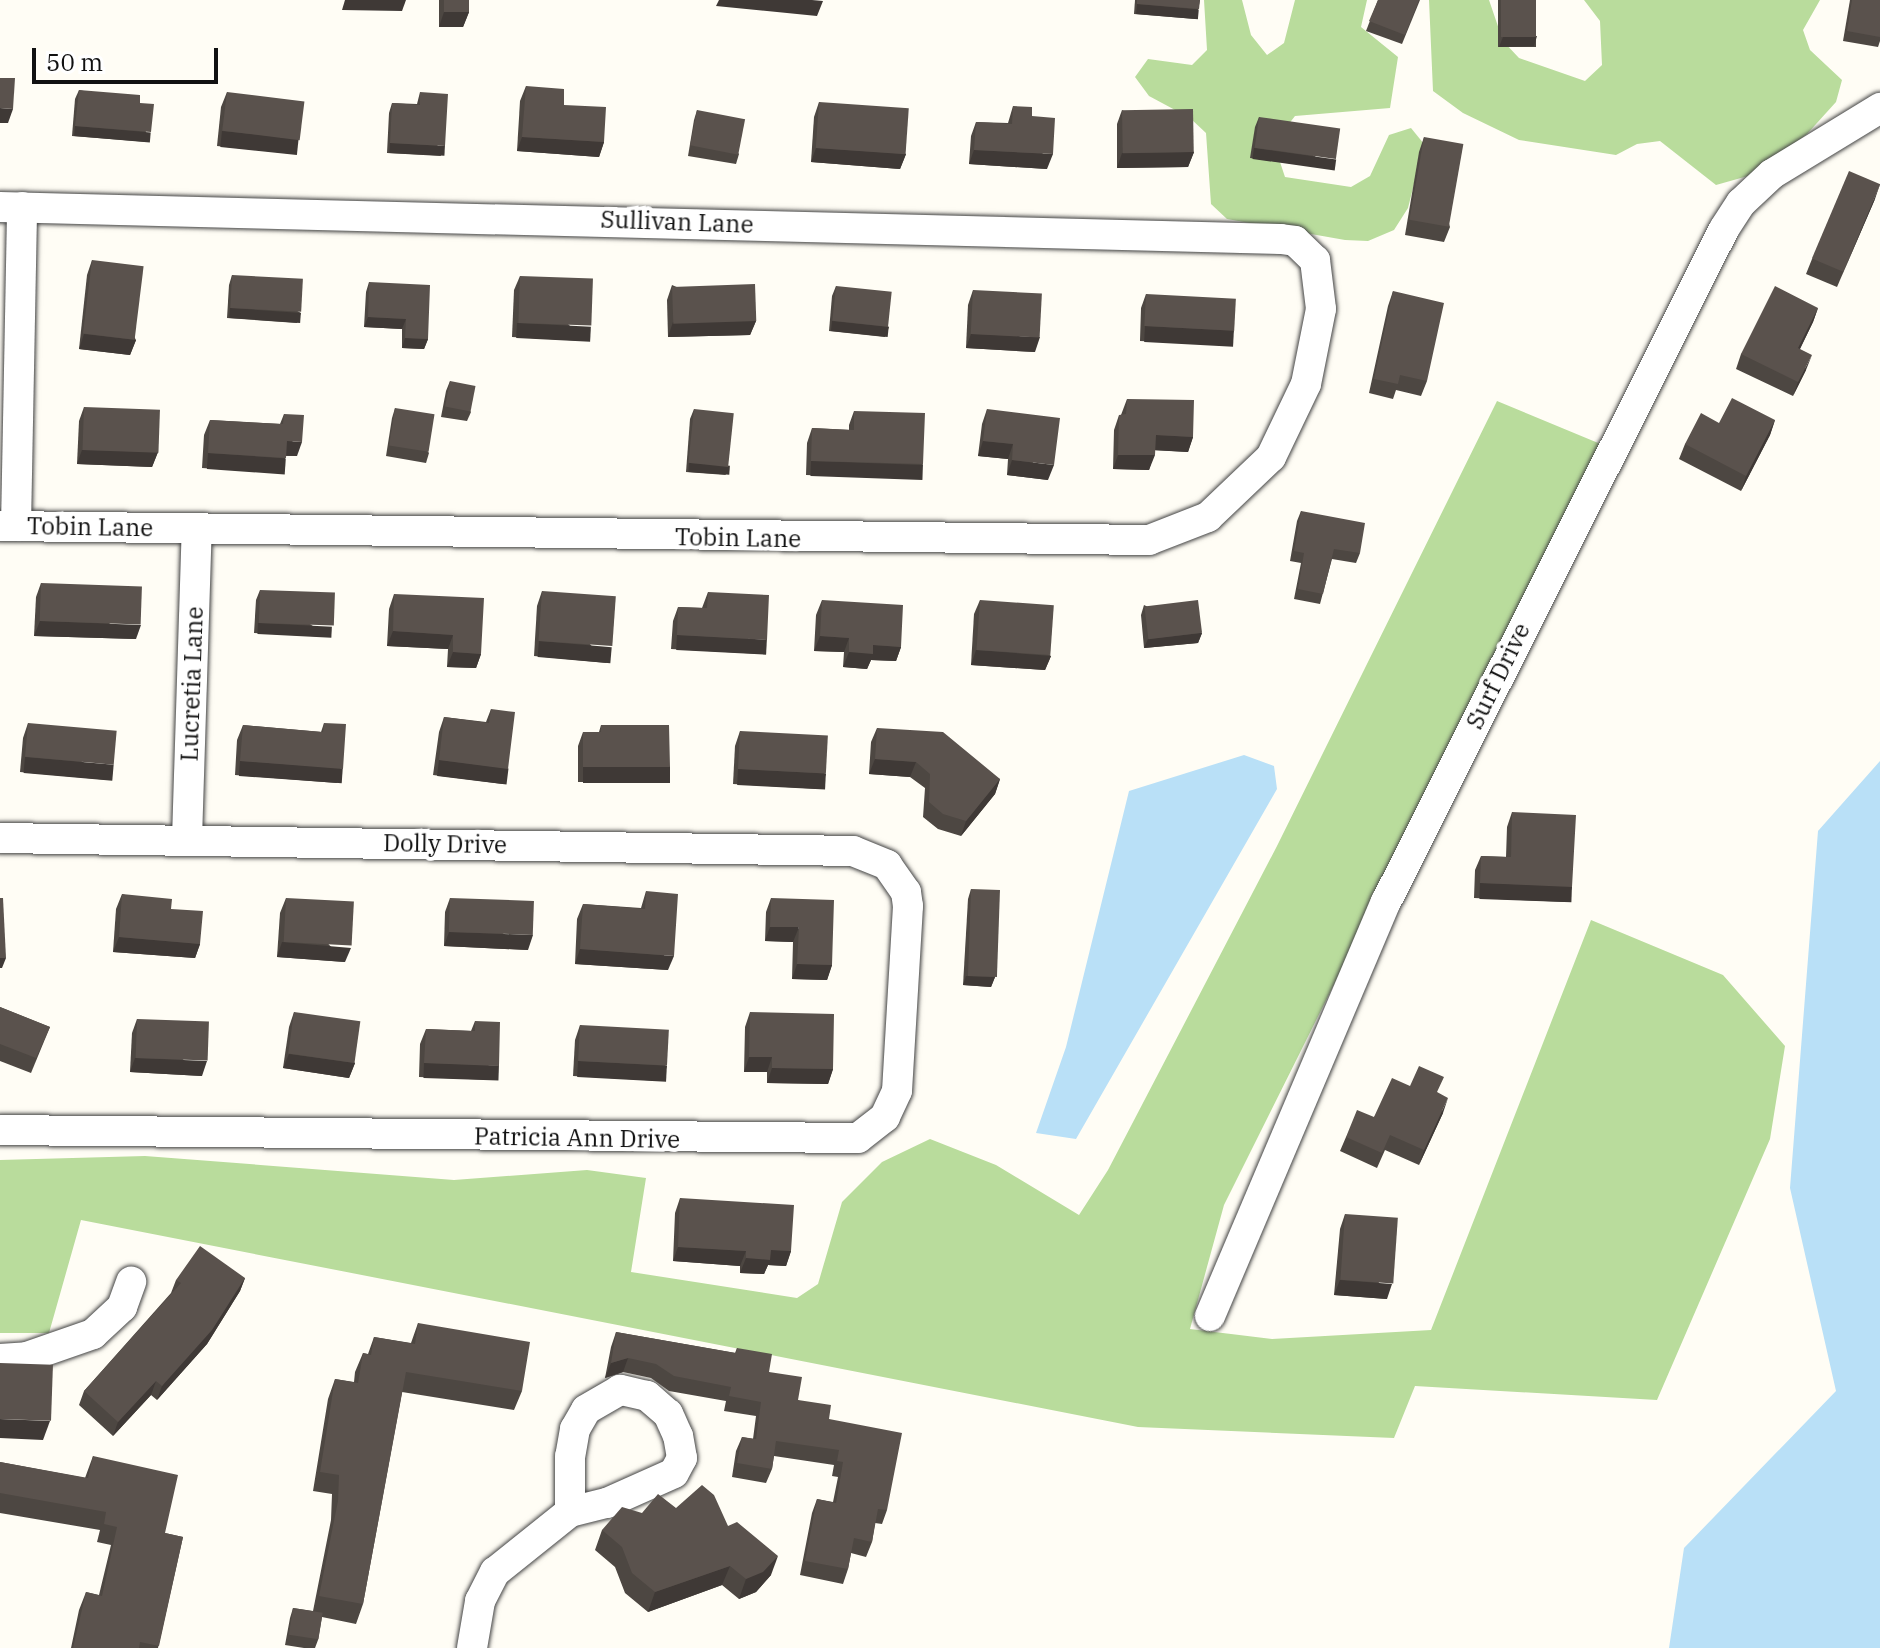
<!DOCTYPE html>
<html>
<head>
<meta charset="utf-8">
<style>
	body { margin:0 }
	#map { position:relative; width:1880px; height:1648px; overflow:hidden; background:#fffdf5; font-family:"IBM Plex Serif",serif }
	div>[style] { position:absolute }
	.forest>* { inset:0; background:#b9dc9c }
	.water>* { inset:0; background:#b9e0f7 }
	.roads { filter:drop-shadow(0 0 2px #444) drop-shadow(0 0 2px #444) }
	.minor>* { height:30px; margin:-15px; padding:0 15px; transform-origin:15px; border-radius:15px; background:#fff }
	.wall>* { inset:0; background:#4d4742; transform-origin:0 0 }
	.shaded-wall>* { inset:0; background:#3f3936; transform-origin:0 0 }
	.building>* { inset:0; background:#5a524d; transform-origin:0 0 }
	span { translate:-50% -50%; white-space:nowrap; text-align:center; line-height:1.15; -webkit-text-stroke:8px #fff; paint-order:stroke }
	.street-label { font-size:24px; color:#111 }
	.scale { position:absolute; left:32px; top:48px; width:186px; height:36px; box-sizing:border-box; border:4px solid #111; border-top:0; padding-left:10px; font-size:24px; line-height:28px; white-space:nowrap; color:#111; -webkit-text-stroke:6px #fff; paint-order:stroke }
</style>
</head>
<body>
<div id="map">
	<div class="forest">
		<div style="clip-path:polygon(1204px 0,1242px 0,1251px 35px,1267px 55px,1284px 43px,1295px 0,1367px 0,1361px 27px,1398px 57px,1390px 108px,1295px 116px,1281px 134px,1278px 156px,1285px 177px,1351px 187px,1370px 176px,1389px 135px,1411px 128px,1424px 144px,1408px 208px,1394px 230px,1368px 241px,1345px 240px,1227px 219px,1211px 204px,1206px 133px,1190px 118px,1149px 96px,1135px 77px,1148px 59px,1192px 65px,1207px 50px)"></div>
		<div style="clip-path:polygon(1429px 0,1489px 0,1503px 41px,1519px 58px,1585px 81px,1602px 65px,1600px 21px,1584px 0,1820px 0,1803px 30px,1810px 50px,1842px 80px,1836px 102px,1807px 134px,1755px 174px,1716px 185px,1660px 141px,1637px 144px,1616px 155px,1519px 140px,1463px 113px,1433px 91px)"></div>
		<div style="clip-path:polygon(1497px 401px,1603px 445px,1224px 1205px,1190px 1329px,1272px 1339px,1431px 1330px,1591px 920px,1723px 975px,1785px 1046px,1770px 1139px,1657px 1400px,1415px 1386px,1394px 1438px,1138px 1427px,81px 1220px,49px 1333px,0 1333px,0 1160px,145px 1156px,454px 1180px,587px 1170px,646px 1178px,631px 1272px,797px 1298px,818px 1284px,842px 1202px,882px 1162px,930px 1139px,996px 1165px,1079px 1215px,1108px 1170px,1277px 846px)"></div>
	</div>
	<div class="water">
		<div style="clip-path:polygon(1244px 755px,1274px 766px,1277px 789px,1076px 1139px,1036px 1133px,1066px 1047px,1129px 791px)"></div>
		<div style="clip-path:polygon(1880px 761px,1880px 1648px,1669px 1648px,1684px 1548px,1836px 1391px,1790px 1188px,1818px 831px)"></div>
	</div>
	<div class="roads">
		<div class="minor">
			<div style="left:0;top:207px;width:1281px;rotate:1.43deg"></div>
			<div style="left:1281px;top:239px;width:14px;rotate:8deg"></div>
			<div style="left:1295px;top:241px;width:28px;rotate:44deg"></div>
			<div style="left:1315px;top:260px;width:49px;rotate:83deg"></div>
			<div style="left:1321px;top:309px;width:76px;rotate:101.3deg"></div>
			<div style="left:1306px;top:384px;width:81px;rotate:115.6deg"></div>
			<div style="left:1271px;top:457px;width:87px;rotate:136.4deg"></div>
			<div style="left:1208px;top:517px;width:63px;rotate:158.7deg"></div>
			<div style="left:1149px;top:540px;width:1149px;rotate:-179.3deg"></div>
			<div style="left:16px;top:526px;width:319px;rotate:-88.9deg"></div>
			<div style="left:0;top:838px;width:853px;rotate:0.87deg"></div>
			<div style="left:853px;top:851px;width:37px;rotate:22deg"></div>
			<div style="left:887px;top:865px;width:33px;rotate:55deg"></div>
			<div style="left:906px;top:892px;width:14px;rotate:82deg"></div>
			<div style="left:908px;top:906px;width:185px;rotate:93.4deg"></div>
			<div style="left:897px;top:1091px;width:29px;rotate:115deg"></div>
			<div style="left:885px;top:1117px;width:34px;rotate:142deg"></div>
			<div style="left:858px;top:1138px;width:858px;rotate:-179.47deg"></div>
			<div style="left:187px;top:839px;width:310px;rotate:-88.2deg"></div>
			<div style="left:1210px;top:1316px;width:450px;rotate:-67deg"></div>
			<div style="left:1386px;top:902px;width:753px;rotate:-63.33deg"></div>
			<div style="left:1724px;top:229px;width:31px;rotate:-57deg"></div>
			<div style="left:1741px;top:203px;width:42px;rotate:-43.1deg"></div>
			<div style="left:1772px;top:174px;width:127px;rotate:-31.4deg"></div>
			<div style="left:0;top:1359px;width:27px;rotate:-4deg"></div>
			<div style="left:27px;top:1357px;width:70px;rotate:-19.2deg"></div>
			<div style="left:93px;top:1334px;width:40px;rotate:-43deg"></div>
			<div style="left:122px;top:1307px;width:27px;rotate:-70deg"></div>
			<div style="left:472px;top:1648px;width:48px;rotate:-80.3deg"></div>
			<div style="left:480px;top:1601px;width:33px;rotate:-63deg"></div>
			<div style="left:495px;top:1572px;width:96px;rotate:-38.7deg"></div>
			<div style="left:570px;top:1512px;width:38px;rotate:-14deg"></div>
			<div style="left:607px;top:1503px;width:73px;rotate:-24.1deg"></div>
			<div style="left:674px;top:1473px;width:17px;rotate:-62deg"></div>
			<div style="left:682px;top:1458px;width:22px;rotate:-100deg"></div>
			<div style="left:678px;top:1436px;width:24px;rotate:-114deg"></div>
			<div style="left:668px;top:1414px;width:28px;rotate:-139deg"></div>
			<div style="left:647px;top:1396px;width:28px;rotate:-167deg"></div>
			<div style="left:620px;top:1390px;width:39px;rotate:150deg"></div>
			<div style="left:586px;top:1410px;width:22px;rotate:120deg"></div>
			<div style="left:575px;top:1429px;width:27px;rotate:100deg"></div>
			<div style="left:570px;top:1456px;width:56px;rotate:90deg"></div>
		</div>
	</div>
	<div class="wall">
		<div style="clip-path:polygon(439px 0,469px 0,469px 12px,463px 27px,439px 27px)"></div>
		<div style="clip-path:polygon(1135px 0,1200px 0,1196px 19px,1134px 14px)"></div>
		<div style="clip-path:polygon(1378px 0,1420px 0,1402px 44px,1366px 31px)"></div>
		<div style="left:1498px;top:0;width:38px;height:47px"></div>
		<div style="clip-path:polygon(1850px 0,1880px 0,1880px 41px,1878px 47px,1843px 41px)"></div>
		<div style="clip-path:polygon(526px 86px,564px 105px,604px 142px,599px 157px,517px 151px,520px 101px)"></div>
		<div style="clip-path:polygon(79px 90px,140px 103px,148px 142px,72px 136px,75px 99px)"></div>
		<div style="clip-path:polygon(227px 92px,294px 154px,217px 146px,221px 107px)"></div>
		<div style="clip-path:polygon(420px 92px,441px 156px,387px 153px,389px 113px,392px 103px,417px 104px)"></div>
		<div style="clip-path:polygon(819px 102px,906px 154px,900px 169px,811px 162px,814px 117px)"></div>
		<div style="clip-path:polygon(1013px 106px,1032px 116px,1047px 169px,969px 164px,971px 136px,976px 122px,1008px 123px)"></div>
		<div style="clip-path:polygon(697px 110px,739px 154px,736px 164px,688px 156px,694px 120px)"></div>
		<div style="clip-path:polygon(1122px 110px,1194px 152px,1188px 167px,1117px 168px,1117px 124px)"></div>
		<div style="clip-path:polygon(1259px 117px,1333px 169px,1250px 158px,1255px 127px)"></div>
		<div style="clip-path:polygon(1424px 137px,1450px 227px,1444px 242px,1405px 235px,1419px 152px)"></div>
		<div style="clip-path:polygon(1875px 199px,1837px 287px,1806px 274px,1812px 259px)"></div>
		<div style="clip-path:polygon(92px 260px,136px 340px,130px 355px,79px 349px,87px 275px)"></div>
		<div style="clip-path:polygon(232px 275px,301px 313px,297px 323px,227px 318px,229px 285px)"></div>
		<div style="clip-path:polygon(520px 276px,585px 341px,512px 337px,514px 290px)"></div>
		<div style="clip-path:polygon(369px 282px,428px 339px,424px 349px,402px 348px,402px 329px,364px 327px,366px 292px)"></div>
		<div style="clip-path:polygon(672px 285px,756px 321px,750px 335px,668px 337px,667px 300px)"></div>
		<div style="clip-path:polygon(836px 286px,889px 327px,885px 337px,829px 331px,832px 296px)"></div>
		<div style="clip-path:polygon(973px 290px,1035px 352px,966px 348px,968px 305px)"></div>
		<div style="clip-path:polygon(1393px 291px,1427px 381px,1421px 396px,1396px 390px,1393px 399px,1369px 393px,1388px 306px)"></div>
		<div style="clip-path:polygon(1146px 294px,1234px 330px,1229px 345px,1140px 341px,1141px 308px)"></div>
		<div style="clip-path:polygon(1818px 308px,1813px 322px,1800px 349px,1806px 370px,1793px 396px,1736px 369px,1741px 354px)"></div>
		<div style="clip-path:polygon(450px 381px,471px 412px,467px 421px,441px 417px,446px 391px)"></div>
		<div style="clip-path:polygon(1127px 399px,1193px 437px,1188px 452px,1155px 450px,1149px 470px,1113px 469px,1114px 430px,1119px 415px,1121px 415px)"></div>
		<div style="clip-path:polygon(84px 407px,158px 452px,152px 467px,77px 464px,79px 421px)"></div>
		<div style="clip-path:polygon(395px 408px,429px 453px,426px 463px,386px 456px,392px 418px)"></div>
		<div style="clip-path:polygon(694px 409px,726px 475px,686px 472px,690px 419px)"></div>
		<div style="clip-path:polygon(987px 409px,1048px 480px,1007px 475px,1008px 459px,978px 456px,982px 424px)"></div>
		<div style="clip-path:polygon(854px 411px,923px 464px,918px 479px,806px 475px,807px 443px,812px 428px,849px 430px,849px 425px)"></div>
		<div style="clip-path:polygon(284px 414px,297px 456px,286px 456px,280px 473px,202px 468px,204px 435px,210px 420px,280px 424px)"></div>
		<div style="clip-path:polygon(1775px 420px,1770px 435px,1741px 491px,1679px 459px,1685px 444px,1719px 423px)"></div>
		<div style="clip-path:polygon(1301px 511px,1360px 553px,1356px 563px,1332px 559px,1320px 604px,1294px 599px,1301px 563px,1290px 561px,1297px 521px)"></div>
		<div style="clip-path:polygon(41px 583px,136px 639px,34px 636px,36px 597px)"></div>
		<div style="clip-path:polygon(260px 590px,329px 637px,254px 633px,256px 600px)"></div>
		<div style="clip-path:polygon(542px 591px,607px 663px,534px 656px,537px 606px)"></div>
		<div style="clip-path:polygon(708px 592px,762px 654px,671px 649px,673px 621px,678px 607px,702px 608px)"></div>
		<div style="clip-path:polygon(394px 594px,481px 654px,476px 668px,447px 667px,448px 649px,387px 646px,389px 609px)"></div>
		<div style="clip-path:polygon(822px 600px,901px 647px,896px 661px,871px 660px,867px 669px,843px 667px,844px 652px,814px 651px,816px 615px)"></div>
		<div style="clip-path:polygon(980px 600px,1051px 656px,1045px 670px,971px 665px,974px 614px)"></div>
		<div style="clip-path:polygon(1144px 605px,1202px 633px,1198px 643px,1144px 648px,1141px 615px)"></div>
		<div style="clip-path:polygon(491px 709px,508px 769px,503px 784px,433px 775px,439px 732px,444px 717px,486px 722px)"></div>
		<div style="clip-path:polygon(28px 723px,108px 780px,20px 772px,23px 738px)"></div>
		<div style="clip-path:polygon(324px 723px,337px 783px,235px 775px,237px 740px,243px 725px,321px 732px)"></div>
		<div style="clip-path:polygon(601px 725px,670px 767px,664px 782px,578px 782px,578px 746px,583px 732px,599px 732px)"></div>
		<div style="clip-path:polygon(877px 728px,1000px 779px,995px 794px,961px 836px,938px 829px,923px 817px,925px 788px,910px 777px,869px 774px,871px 742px)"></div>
		<div style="clip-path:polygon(740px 731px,826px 774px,820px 789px,733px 784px,735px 746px)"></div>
		<div style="clip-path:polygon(1512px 812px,1572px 887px,1567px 902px,1474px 898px,1475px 870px,1481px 856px,1506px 857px,1507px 827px)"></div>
		<div style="clip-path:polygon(971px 889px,995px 977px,991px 987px,963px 985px,968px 899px)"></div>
		<div style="clip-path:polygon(646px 891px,668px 970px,575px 964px,577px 919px,583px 904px,641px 908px)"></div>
		<div style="clip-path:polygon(122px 894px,171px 909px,200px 944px,195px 958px,113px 952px,116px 909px)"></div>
		<div style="clip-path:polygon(286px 898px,345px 962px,277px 957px,280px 913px)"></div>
		<div style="clip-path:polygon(450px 898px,528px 950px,444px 946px,445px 912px)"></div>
		<div style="clip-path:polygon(771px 898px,832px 965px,827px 980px,792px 979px,793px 942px,765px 941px,766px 912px)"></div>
		<div style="clip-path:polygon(0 1007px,50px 1027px,31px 1073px,0 1061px)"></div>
		<div style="clip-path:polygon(294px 1012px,355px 1063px,349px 1078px,283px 1068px,289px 1027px)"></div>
		<div style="clip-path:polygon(750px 1012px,833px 1069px,828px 1084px,767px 1083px,767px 1072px,744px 1072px,745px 1027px)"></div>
		<div style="clip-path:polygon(137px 1019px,202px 1076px,130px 1072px,132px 1033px)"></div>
		<div style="clip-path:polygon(475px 1021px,493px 1080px,419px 1077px,420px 1044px,426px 1029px,471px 1031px)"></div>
		<div style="clip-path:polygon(580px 1025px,667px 1066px,662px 1081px,573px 1076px,575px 1040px)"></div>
		<div style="clip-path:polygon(1410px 1086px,1438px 1093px,1443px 1113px,1419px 1165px,1385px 1150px,1377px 1168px,1340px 1151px,1346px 1137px,1374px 1117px)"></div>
		<div style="clip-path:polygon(680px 1198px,791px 1251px,786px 1266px,768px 1265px,764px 1274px,740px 1273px,740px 1266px,673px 1261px,675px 1213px)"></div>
		<div style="clip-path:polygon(1345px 1214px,1387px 1299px,1334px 1295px,1340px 1229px)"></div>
		<div style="clip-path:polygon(245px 1278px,240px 1291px,207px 1344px,157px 1400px,151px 1395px,113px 1436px,79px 1405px,84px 1391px,171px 1293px,176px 1280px)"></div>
		<div style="clip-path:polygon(418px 1323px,522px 1391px,514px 1410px,402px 1392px,363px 1604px,356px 1624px,322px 1617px,318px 1640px,315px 1648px,304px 1648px,285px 1645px,290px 1618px,293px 1608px,313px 1611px,331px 1520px,332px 1494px,313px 1491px,328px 1399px,335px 1379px,354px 1382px,355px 1372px,363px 1353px,368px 1354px,374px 1337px,411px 1343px)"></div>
		<div style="clip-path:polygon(616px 1332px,735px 1353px,737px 1348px,769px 1372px,798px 1400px,829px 1419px,887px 1510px,882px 1524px,875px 1523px,872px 1542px,866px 1557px,851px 1553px,848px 1569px,843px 1584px,800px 1575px,812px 1513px,817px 1499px,833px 1502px,838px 1477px,832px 1476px,834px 1465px,774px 1456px,772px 1469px,766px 1483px,732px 1477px,736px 1451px,742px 1437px,753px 1439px,756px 1416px,724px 1411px,726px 1401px,669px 1391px,651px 1378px,623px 1372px,605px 1378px,611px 1347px)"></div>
		<div style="clip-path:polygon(93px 1456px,165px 1533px,183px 1537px,158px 1648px,71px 1648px,79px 1610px,86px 1592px,99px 1595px,111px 1545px,97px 1542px,100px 1530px,0 1513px,0 1462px,85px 1478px)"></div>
		<div style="clip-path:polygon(676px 1508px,728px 1526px,771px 1575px,756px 1592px,739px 1599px,722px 1585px,648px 1612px,625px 1593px,615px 1567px,595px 1550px,602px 1530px)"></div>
	</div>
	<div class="shaded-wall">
		<div style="clip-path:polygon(345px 0,406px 0,402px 11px,342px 10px)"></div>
		<div style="clip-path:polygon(719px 0,812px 0,823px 1px,817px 16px,716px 6px)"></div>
		<div style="left:1137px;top:4px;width:62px;height:10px;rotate:5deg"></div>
		<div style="clip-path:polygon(444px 12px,469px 12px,463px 27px,439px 27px)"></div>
		<div style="clip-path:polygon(1537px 36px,1534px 46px,1499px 47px,1503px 37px)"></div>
		<div style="clip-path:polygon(0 108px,13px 109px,8px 123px,0 123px)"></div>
		<div style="left:75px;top:126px;width:76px;height:10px;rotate:5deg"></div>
		<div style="left:222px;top:131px;width:77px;height:16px;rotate:6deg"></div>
		<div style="clip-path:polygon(522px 137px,604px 142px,599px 157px,517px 151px)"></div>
		<div style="left:390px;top:143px;width:55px;height:10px;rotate:3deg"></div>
		<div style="clip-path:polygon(816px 148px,906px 154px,900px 169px,811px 162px)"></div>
		<div style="left:1254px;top:148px;width:83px;height:11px;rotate:8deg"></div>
		<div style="clip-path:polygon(974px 150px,1053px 154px,1047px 169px,969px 164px)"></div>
		<div style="clip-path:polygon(1194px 152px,1188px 167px,1117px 168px,1122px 153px)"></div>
		<div style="clip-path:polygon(1880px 184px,1875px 199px,1837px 287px,1843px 273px)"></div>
		<div style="left:230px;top:308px;width:71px;height:10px;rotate:4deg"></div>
		<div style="clip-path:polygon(1818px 308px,1813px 322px,1793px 363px,1798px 348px)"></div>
		<div style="clip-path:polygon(368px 317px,406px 319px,402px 329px,364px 327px)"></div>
		<div style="clip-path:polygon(756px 321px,750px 335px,668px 337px,673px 322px)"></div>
		<div style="left:832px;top:321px;width:57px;height:10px;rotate:6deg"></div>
		<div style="left:517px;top:323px;width:74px;height:15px;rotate:3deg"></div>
		<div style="left:1145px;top:326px;width:89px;height:16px;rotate:3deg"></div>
		<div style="clip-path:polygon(84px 334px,136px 340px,130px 355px,79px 349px)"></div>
		<div style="clip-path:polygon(971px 334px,1040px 337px,1035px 352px,966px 348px)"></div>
		<div style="clip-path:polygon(405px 338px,428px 339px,424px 349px,402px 348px)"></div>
		<div style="clip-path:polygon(1812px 355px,1806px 370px,1793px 396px,1798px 382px)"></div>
		<div style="clip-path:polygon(1775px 420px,1770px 435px,1741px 491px,1746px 476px)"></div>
		<div style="clip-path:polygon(1156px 435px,1193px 437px,1188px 452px,1150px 450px)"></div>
		<div style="clip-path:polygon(287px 441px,302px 442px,297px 456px,281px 455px)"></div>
		<div style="clip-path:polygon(983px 441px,1013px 444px,1008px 459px,978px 456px)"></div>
		<div style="clip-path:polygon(82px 450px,158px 452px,152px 467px,77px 464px)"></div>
		<div style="left:208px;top:453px;width:78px;height:16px;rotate:4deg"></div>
		<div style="clip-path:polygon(1118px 455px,1155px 455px,1149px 470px,1113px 469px)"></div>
		<div style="clip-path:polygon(1012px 460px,1054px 465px,1048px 480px,1007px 475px)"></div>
		<div style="left:811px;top:461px;width:112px;height:15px;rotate:2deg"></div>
		<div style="left:689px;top:463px;width:41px;height:9px;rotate:4deg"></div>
		<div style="clip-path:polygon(40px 621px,141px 625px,136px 639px,34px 636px)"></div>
		<div style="left:258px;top:623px;width:74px;height:11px;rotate:3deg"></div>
		<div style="clip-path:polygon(393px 631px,453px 635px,448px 649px,387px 646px)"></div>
		<div style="clip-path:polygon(1202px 633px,1198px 643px,1144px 648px,1148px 639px)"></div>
		<div style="left:677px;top:635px;width:90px;height:15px;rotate:3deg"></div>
		<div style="clip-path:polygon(820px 636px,849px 638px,844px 652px,814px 651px)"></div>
		<div style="left:539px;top:641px;width:73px;height:16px;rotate:5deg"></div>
		<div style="clip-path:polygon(873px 645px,901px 647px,896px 661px,871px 660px,867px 669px,843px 667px,849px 652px)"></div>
		<div style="clip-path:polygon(976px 650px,1051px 656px,1045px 670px,971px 665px)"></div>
		<div style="clip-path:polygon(453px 652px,481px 654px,476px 668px,447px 667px)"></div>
		<div style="left:25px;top:757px;width:89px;height:16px;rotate:5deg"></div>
		<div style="clip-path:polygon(875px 759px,916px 762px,910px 777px,869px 774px)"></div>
		<div style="left:439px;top:760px;width:70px;height:16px;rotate:7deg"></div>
		<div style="left:240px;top:761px;width:103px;height:15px;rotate:4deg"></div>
		<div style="left:583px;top:767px;width:87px;height:16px"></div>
		<div style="left:738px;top:769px;width:88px;height:16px;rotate:3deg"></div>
		<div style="clip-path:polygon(1000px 779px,995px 794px,961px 836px,966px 821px)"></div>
		<div style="left:1480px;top:883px;width:92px;height:16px;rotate:2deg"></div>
		<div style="clip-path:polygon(770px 927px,799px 927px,793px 942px,765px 941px)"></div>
		<div style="clip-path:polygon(449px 932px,533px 935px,528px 950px,444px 946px)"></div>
		<div style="clip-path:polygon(119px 937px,200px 944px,195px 958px,113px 952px)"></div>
		<div style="clip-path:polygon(282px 942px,351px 948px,345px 962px,277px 957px)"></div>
		<div style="clip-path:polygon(580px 949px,674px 956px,668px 970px,575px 964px)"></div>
		<div style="clip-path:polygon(0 958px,6px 958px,2px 968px,0 968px)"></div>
		<div style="clip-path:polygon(797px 964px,832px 965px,827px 980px,792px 979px)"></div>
		<div style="clip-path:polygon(966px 976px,995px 977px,991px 987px,963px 985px)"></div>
		<div style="clip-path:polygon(289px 1054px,355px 1063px,349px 1078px,283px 1068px)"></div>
		<div style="clip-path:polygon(749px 1057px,772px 1057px,767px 1072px,744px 1072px)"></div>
		<div style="clip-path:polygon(135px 1058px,207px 1061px,202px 1076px,130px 1072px)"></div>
		<div style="left:578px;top:1061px;width:89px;height:16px;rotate:3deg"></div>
		<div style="left:424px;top:1063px;width:75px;height:15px;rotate:2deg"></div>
		<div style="clip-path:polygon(772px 1068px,833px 1069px,828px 1084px,767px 1083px)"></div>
		<div style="clip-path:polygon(1448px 1098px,1443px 1113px,1419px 1165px,1424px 1150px)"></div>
		<div style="clip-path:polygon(678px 1247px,746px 1251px,740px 1266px,673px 1261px)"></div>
		<div style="clip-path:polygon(771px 1250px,791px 1251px,786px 1266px,768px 1265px,764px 1274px,740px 1273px,746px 1258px)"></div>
		<div style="clip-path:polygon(245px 1278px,240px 1291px,207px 1344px,157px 1400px,162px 1386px)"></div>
		<div style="clip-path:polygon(1340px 1280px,1392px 1284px,1387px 1299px,1334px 1295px)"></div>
		<div style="clip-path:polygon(628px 1358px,623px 1372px,605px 1378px,611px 1363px)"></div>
		<div style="clip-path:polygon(156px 1381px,151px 1395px,113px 1436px,118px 1422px)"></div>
		<div style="clip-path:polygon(0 1419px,50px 1421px,43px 1440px,0 1438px)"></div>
		<div style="clip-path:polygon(778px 1556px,771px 1575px,756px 1592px,739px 1599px,746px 1579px)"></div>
		<div style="clip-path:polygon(730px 1566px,722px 1585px,648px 1612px,655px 1592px)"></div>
	</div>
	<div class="building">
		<div style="left:444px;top:0;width:25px;height:12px"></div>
		<div style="clip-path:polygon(1137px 0,1200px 0,1199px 9px,1137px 4px)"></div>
		<div style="clip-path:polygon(1378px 0,1419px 0,1405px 35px,1369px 21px)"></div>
		<div style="left:1501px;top:0;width:35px;height:37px"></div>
		<div style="clip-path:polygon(1852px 0,1880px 0,1880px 37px,1847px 31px)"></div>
		<div style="clip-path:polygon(0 78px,15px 78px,13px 109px,0 108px)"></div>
		<div style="clip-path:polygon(526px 86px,564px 89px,564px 105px,606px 107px,604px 142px,522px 137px)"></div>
		<div style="clip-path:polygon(79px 90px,140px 95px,140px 103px,154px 104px,151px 132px,75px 126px)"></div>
		<div style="left:227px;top:92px;width:78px;height:39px;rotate:7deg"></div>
		<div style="clip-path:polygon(420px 92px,448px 94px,445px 146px,390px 143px,392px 103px,420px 105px)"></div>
		<div style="left:819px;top:102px;width:90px;height:46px;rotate:4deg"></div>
		<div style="clip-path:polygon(1013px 106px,1032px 107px,1032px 116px,1055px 118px,1053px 154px,974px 150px,976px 122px,1012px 124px)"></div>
		<div style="left:1193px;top:109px;width:43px;height:71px;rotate:89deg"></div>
		<div style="left:697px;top:110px;width:49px;height:36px;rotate:11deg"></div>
		<div style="left:1259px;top:117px;width:82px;height:31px;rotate:8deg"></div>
		<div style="left:1424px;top:137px;width:40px;height:84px;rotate:10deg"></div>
		<div style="left:1849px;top:171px;width:34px;height:95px;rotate:23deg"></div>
		<div style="left:92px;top:260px;width:52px;height:74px;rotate:7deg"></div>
		<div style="left:232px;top:275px;width:71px;height:33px;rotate:3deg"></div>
		<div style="left:520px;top:276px;width:73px;height:47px;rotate:2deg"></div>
		<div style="clip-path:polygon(369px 282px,430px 285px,428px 339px,405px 338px,406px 319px,368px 317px)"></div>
		<div style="left:755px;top:284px;width:37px;height:83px;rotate:88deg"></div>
		<div style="left:836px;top:286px;width:56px;height:35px;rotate:6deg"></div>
		<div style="clip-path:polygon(1775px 286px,1818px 308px,1798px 348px,1812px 355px,1798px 382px,1741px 354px)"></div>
		<div style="left:973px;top:290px;width:69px;height:44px;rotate:3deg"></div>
		<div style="clip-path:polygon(1393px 291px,1444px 303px,1427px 381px,1400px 375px,1398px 384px,1374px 379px)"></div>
		<div style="left:1146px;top:294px;width:90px;height:32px;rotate:3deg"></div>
		<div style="left:450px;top:381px;width:26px;height:26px;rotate:11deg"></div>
		<div style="clip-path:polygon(1732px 398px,1775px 420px,1746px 476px,1685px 444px,1701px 413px,1719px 423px)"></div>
		<div style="clip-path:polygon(1127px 399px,1194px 400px,1193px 437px,1156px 435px,1155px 455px,1118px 455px,1119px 415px,1126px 414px)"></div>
		<div style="left:84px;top:407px;width:76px;height:43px;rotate:2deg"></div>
		<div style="left:395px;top:408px;width:40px;height:38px;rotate:9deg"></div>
		<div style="left:694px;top:409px;width:40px;height:54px;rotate:6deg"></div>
		<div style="clip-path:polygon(987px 409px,1060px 418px,1054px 465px,1012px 460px,1013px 444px,983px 441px)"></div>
		<div style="clip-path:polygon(854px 411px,925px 413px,923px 464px,811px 461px,812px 428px,854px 430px)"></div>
		<div style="clip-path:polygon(284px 414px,304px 415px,302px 442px,287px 441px,286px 458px,208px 453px,210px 420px,283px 424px)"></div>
		<div style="clip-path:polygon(1301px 511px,1365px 523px,1360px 553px,1334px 549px,1323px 594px,1298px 589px,1304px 553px,1294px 551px)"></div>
		<div style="left:41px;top:583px;width:101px;height:38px;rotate:2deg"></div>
		<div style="left:260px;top:590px;width:75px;height:33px;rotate:2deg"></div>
		<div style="left:542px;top:591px;width:74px;height:50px;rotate:4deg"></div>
		<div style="clip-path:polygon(708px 592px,769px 595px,767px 640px,677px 635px,678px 607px,707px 608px)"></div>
		<div style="clip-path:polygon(394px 594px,484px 598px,481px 654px,453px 652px,453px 635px,393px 631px)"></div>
		<div style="clip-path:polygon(822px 600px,903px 605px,901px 647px,873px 645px,873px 654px,849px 652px,849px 638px,820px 636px)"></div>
		<div style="left:980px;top:600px;width:74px;height:50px;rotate:4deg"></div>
		<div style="left:1198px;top:600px;width:33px;height:54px;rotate:83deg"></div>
		<div style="clip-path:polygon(491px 709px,515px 712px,508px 769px,439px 760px,444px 717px,489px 723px)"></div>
		<div style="left:28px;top:723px;width:89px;height:34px;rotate:5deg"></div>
		<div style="clip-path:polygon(324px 723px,346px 724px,343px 769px,240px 761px,243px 725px,323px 732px)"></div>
		<div style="clip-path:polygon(601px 725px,669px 725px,670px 767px,583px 767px,583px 732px,601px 732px)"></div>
		<div style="clip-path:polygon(877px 728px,943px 732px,1000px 779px,966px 821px,943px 814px,929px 802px,930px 774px,916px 762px,875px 759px)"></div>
		<div style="left:740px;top:731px;width:88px;height:38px;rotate:3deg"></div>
		<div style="clip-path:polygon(1512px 812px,1576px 815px,1572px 887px,1480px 883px,1481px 856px,1511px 857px)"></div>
		<div style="left:971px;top:889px;width:29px;height:87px;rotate:2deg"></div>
		<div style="clip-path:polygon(646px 891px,678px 894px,674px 956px,580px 949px,583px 904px,645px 909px)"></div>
		<div style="clip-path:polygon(122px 894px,172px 899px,171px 909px,203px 911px,200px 944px,119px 937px)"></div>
		<div style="clip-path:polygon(0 898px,3px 898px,6px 958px,0 958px)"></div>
		<div style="left:286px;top:898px;width:68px;height:44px;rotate:3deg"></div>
		<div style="left:450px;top:898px;width:84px;height:34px;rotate:2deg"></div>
		<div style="clip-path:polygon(771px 898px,834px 900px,832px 965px,797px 964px,799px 927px,770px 927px)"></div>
		<div style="clip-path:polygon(0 1007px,50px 1027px,36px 1058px,0 1044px)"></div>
		<div style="left:294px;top:1012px;width:67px;height:42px;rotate:8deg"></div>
		<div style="clip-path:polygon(750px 1012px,834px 1014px,833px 1069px,772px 1068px,772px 1057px,749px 1057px)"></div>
		<div style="left:137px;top:1019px;width:72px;height:39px;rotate:2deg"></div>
		<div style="clip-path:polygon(475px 1021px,500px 1022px,499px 1066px,424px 1063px,426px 1029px,475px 1031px)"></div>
		<div style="left:580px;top:1025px;width:89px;height:36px;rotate:3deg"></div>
		<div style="clip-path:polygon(1419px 1066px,1444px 1077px,1437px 1092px,1448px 1098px,1424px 1150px,1390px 1135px,1382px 1153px,1346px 1137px,1357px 1110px,1374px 1117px,1392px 1078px,1410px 1086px)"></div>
		<div style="clip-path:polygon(680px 1198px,794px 1205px,791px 1251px,771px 1250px,770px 1260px,746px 1258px,746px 1251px,678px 1247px)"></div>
		<div style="left:1345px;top:1214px;width:53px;height:66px;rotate:4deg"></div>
		<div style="clip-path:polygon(200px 1246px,245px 1278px,212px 1330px,162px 1386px,156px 1381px,118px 1422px,84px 1391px,181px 1283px,176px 1280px)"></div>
		<div style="clip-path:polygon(418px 1323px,530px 1342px,522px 1391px,406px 1372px,363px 1604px,319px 1596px,338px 1501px,339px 1475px,320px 1472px,335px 1379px,358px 1383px,363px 1353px,371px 1355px,374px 1337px,415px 1344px)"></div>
		<div style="clip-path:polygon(616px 1332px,736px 1353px,737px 1348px,772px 1354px,769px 1372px,802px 1377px,798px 1400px,831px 1405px,829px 1419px,902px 1433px,887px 1510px,878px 1509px,872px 1542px,854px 1538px,848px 1569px,805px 1561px,817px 1499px,836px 1503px,843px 1462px,837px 1461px,839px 1450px,776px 1441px,772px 1469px,737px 1463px,742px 1437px,756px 1439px,761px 1402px,729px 1396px,731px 1387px,674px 1376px,656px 1364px,628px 1358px,611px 1363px)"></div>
		<div style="left:0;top:1363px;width:53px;height:56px;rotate:2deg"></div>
		<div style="clip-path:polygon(93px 1456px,178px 1475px,165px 1533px,183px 1537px,159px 1646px,140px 1642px,139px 1648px,73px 1648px,86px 1592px,102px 1596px,117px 1527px,104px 1524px,106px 1512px,0 1493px,0 1462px,88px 1478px)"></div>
		<div style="clip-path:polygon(702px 1485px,714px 1495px,728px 1526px,737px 1522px,778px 1556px,763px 1572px,746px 1579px,730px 1566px,655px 1592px,632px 1573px,622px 1547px,602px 1530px,622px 1507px,642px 1513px,658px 1494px,676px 1508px)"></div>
		<div style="left:293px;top:1608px;width:30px;height:27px;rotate:9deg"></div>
	</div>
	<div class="street-label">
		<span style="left:677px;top:222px;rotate:2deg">Sullivan Lane</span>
		<span style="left:90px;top:527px;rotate:1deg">Tobin Lane</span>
		<span style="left:738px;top:538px;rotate:1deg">Tobin Lane</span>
		<span style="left:1498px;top:676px;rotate:-64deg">Surf Drive</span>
		<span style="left:192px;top:684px;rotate:-88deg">Lucretia Lane</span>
		<span style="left:445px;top:844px;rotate:1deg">Dolly Drive</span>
		<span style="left:577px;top:1138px;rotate:1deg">Patricia Ann Drive</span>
	</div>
	<div class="scale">50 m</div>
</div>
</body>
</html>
